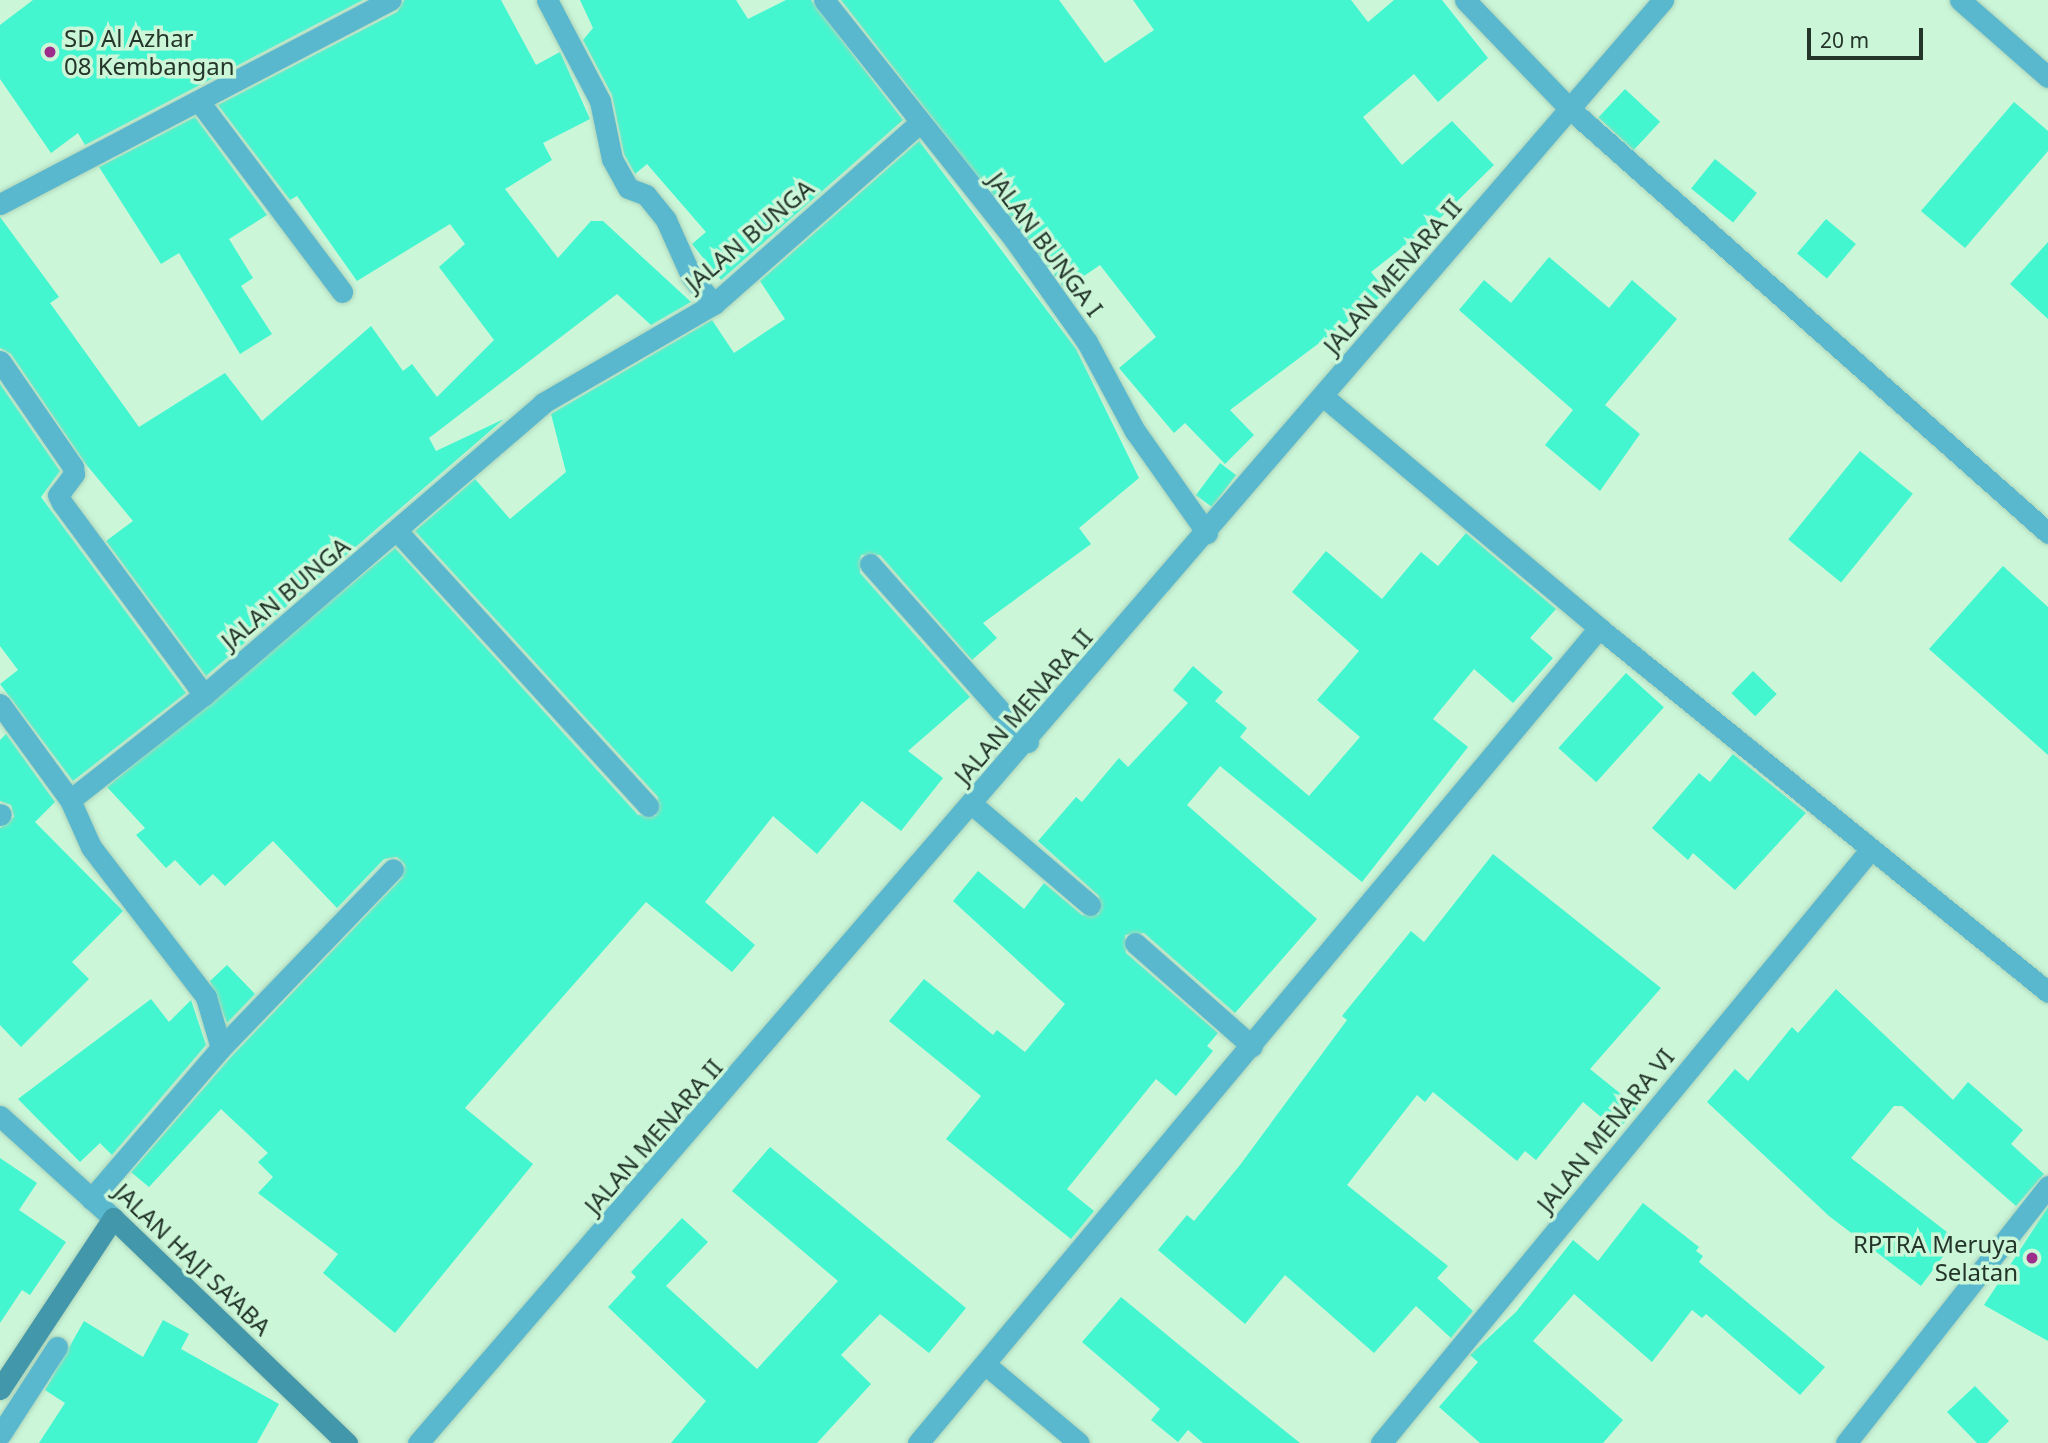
<!DOCTYPE html>
<html>
<head>
<meta charset="utf-8">
<style>
	body { margin:0 }
	#map { position:relative; width:2048px; height:1443px; overflow:hidden; background:#cbf6d8; font-family:"Noto Sans",sans-serif }
	div>[style] { position:absolute }
	.building>* { inset:0; background:#43f6d0; transform-origin:0 0 }
	.roads { filter:drop-shadow(0 0 2px #add3b9) drop-shadow(0 0 2px #add3b9) }
	.lane>* { height:21px; margin:-10.5px; padding:0 10.5px; transform-origin:10.5px; border-radius:10.5px; background:#59b8ce }
	.street>* { height:21px; margin:-10.5px; padding:0 10.5px; transform-origin:10.5px; border-radius:10.5px; background:#59b8ce }
	.secondary>* { height:21px; margin:-10.5px; padding:0 10.5px; transform-origin:10.5px; border-radius:10.5px; background:#4297aa }
	.dots>* { width:19px; height:19px; translate:-50% -50%; box-sizing:border-box; border:4px solid #cbf6d8; border-radius:50% }
	span { translate:-50% -50%; white-space:nowrap; text-align:center; line-height:1.15; -webkit-text-stroke:7px #cbf6d8; paint-order:stroke }
	.poi-label { font-size:24px; color:#24352a }
	.left { translate:0 -50%; text-align:left }
	.right { translate:-100% -50%; text-align:right }
	.street-label { font-size:24px; color:#24352a }
	.scale { position:absolute; left:1807px; top:28px; width:116px; height:32px; box-sizing:border-box; border:4px solid #24352a; border-top:0; padding-left:9px; font-size:21px; line-height:24px; white-space:nowrap; color:#24352a; -webkit-text-stroke:5px #cbf6d8; paint-order:stroke }
</style>
</head>
<body>
<div id="map">
	<div class="building">
		<div style="clip-path:polygon(33px 0,363px 0,85px 145px,78px 133px,51px 153px,0 79px,0 25px)"></div>
		<div style="clip-path:polygon(404px 0,501px 0,536px 65px,560px 52px,590px 119px,543px 143px,552px 160px,505px 189px,558px 258px,591px 221px,603px 221px,691px 302px,651px 325px,617px 294px,429px 438px,436px 451px,504px 419px,206px 676px,106px 541px,133px 521px,85px 463px,11px 354px,0 348px,0 217px,59px 297px,50px 303px,139px 427px,225px 373px,262px 421px,371px 326px,403px 371px,412px 364px,437px 397px,494px 340px,439px 267px,465px 244px,450px 224px,357px 281px,297px 196px,290px 200px,218px 105px,397px 12px)"></div>
		<div style="clip-path:polygon(580px 0,736px 0,748px 19px,786px 0,811px 0,903px 120px,721px 280px,692px 244px,706px 232px,647px 164px,635px 174px,624px 154px,612px 95px,583px 40px,593px 28px)"></div>
		<div style="clip-path:polygon(841px 0,1059px 0,1105px 63px,1154px 30px,1133px 0,1351px 0,1368px 22px,1394px 0,1442px 0,1488px 58px,1438px 102px,1414px 74px,1363px 117px,1402px 165px,1452px 121px,1494px 165px,1440px 218px,1371px 272px,1387px 292px,1230px 410px,1254px 435px,1225px 464px,1185px 423px,1174px 433px,1119px 368px,1156px 337px,1100px 265px,1065px 289px)"></div>
		<div style="left:1625px;top:89px;width:48px;height:39px;rotate:43deg"></div>
		<div style="clip-path:polygon(2014px 102px,2048px 131px,2048px 151px,1965px 248px,1921px 211px)"></div>
		<div style="clip-path:polygon(195px 117px,267px 215px,229px 239px,253px 278px,241px 286px,272px 334px,240px 354px,179px 253px,161px 264px,99px 167px)"></div>
		<div style="clip-path:polygon(919px 141px,1076px 349px,1139px 478px,1079px 528px,1091px 544px,983px 623px,997px 638px,972px 660px,880px 555px,861px 555px,860px 573px,970px 697px,908px 751px,943px 778px,901px 831px,862px 801px,817px 854px,773px 816px,705px 902px,755px 945px,732px 972px,646px 902px,465px 1108px,533px 1164px,395px 1333px,323px 1273px,338px 1254px,258px 1193px,273px 1177px,258px 1162px,268px 1153px,221px 1109px,149px 1187px,131px 1172px,231px 1057px,402px 878px,405px 865px,397px 857px,384px 859px,337px 908px,273px 841px,225px 886px,213px 874px,200px 886px,175px 860px,166px 868px,136px 835px,145px 828px,107px 787px,395px 548px,638px 815px,656px 816px,658px 797px,415px 531px,475px 479px,510px 519px,566px 472px,551px 414px,712px 320px,734px 353px,785px 319px,760px 281px)"></div>
		<div style="left:1715px;top:159px;width:54px;height:38px;rotate:39deg"></div>
		<div style="left:1826px;top:219px;width:39px;height:45px;rotate:40deg"></div>
		<div style="clip-path:polygon(2048px 242px,2048px 319px,2010px 284px)"></div>
		<div style="clip-path:polygon(1549px 257px,1609px 308px,1632px 280px,1677px 319px,1605px 405px,1640px 434px,1600px 491px,1545px 445px,1573px 410px,1459px 310px,1484px 280px,1511px 303px)"></div>
		<div style="clip-path:polygon(0 384px,60px 471px,41px 497px,186px 693px,73px 781px,0 684px,18px 670px,0 646px)"></div>
		<div style="left:1860px;top:451px;width:68px;height:114px;rotate:39deg"></div>
		<div style="left:1220px;top:463px;width:20px;height:40px;rotate:37deg"></div>
		<div style="clip-path:polygon(1466px 533px,1556px 609px,1530px 638px,1553px 658px,1513px 703px,1474px 669px,1433px 719px,1468px 747px,1362px 882px,1220px 766px,1187px 805px,1317px 919px,1235px 1013px,1144px 933px,1125px 935px,1126px 953px,1218px 1033px,1207px 1046px,1213px 1051px,1176px 1096px,1156px 1079px,1067px 1189px,1094px 1211px,1071px 1239px,946px 1139px,981px 1096px,889px 1021px,924px 979px,993px 1035px,997px 1030px,1025px 1052px,1065px 1004px,953px 901px,978px 871px,1024px 909px,1044px 883px,1082px 915px,1099px 914px,1099px 896px,1038px 841px,1076px 797px,1082px 802px,1119px 758px,1128px 767px,1188px 703px,1173px 690px,1193px 666px,1223px 692px,1215px 701px,1247px 728px,1240px 737px,1309px 796px,1360px 737px,1317px 700px,1359px 651px,1292px 592px,1326px 551px,1382px 599px,1421px 552px,1438px 566px)"></div>
		<div style="clip-path:polygon(2003px 566px,2048px 607px,2048px 755px,1929px 649px)"></div>
		<div style="left:1753px;top:671px;width:33px;height:31px;rotate:44deg"></div>
		<div style="left:1626px;top:673px;width:51px;height:101px;rotate:42deg"></div>
		<div style="clip-path:polygon(6px 734px,55px 802px,35px 822px,123px 911px,72px 962px,89px 979px,21px 1047px,0 1025px,0 828px,14px 817px,11px 805px,0 801px,0 740px)"></div>
		<div style="clip-path:polygon(1733px 754px,1806px 813px,1735px 890px,1693px 853px,1688px 860px,1652px 828px,1699px 773px,1710px 782px)"></div>
		<div style="clip-path:polygon(1493px 854px,1661px 988px,1590px 1069px,1637px 1107px,1618px 1131px,1583px 1102px,1536px 1160px,1525px 1151px,1517px 1161px,1433px 1092px,1425px 1102px,1417px 1095px,1347px 1185px,1448px 1266px,1437px 1278px,1473px 1311px,1451px 1338px,1416px 1306px,1374px 1353px,1285px 1275px,1245px 1324px,1158px 1250px,1187px 1215px,1194px 1221px,1240px 1165px,1347px 1020px,1342px 1016px,1411px 931px,1424px 942px)"></div>
		<div style="clip-path:polygon(227px 965px,255px 994px,227px 1023px,210px 981px)"></div>
		<div style="clip-path:polygon(1836px 989px,1953px 1100px,1968px 1082px,2023px 1130px,2011px 1144px,2044px 1174px,2016px 1206px,1902px 1106px,1894px 1106px,1851px 1158px,1956px 1239px,1921px 1286px,1829px 1216px,1707px 1102px,1735px 1069px,1748px 1081px,1792px 1027px,1798px 1033px)"></div>
		<div style="clip-path:polygon(151px 999px,169px 1022px,191px 1000px,206px 1045px,112px 1155px,100px 1143px,80px 1162px,18px 1099px)"></div>
		<div style="clip-path:polygon(770px 1147px,966px 1308px,929px 1353px,880px 1314px,841px 1355px,871px 1384px,817px 1443px,671px 1443px,706px 1401px,608px 1307px,636px 1277px,631px 1272px,682px 1218px,708px 1242px,666px 1286px,757px 1369px,838px 1281px,732px 1191px)"></div>
		<div style="clip-path:polygon(0 1158px,37px 1183px,19px 1210px,66px 1242px,30px 1295px,22px 1290px,0 1323px)"></div>
		<div style="clip-path:polygon(1643px 1203px,1699px 1247px,1696px 1251px,1703px 1256px,1699px 1262px,1825px 1367px,1800px 1395px,1706px 1314px,1702px 1318px,1692px 1310px,1652px 1362px,1574px 1294px,1533px 1341px,1623px 1420px,1603px 1443px,1480px 1443px,1439px 1407px,1478px 1362px,1470px 1355px,1516px 1312px,1573px 1240px,1598px 1261px)"></div>
		<div style="clip-path:polygon(2048px 1207px,2048px 1341px,1984px 1305px)"></div>
		<div style="clip-path:polygon(1121px 1297px,1229px 1386px,1300px 1443px,1203px 1443px,1188px 1430px,1178px 1442px,1151px 1420px,1160px 1409px,1082px 1342px)"></div>
		<div style="clip-path:polygon(163px 1320px,189px 1334px,181px 1349px,279px 1404px,257px 1443px,39px 1443px,65px 1403px,45px 1390px,84px 1321px,143px 1357px)"></div>
		<div style="clip-path:polygon(1975px 1386px,2009px 1421px,1987px 1443px,1977px 1443px,1947px 1412px)"></div>
	</div>
	<div class="roads">
		<div class="lane">
			<div style="left:0;top:1435px;width:105px;rotate:-57.1deg"></div>
		</div>
		<div class="street">
			<div style="left:547px;top:0;width:114px;rotate:62.3deg"></div>
			<div style="left:600px;top:101px;width:59px;rotate:78.3deg"></div>
			<div style="left:612px;top:159px;width:33px;rotate:61deg"></div>
			<div style="left:628px;top:188px;width:19px;rotate:21deg"></div>
			<div style="left:646px;top:195px;width:32px;rotate:51deg"></div>
			<div style="left:666px;top:220px;width:61px;rotate:65.9deg"></div>
			<div style="left:691px;top:276px;width:36px;rotate:51deg"></div>
			<div style="left:824px;top:0;width:305px;rotate:51.5deg"></div>
			<div style="left:1014px;top:239px;width:126px;rotate:54.7deg"></div>
			<div style="left:1087px;top:342px;width:101px;rotate:61.7deg"></div>
			<div style="left:1135px;top:431px;width:125px;rotate:54.8deg"></div>
			<div style="left:1465px;top:0;width:151px;rotate:46.1deg"></div>
			<div style="left:1570px;top:109px;width:639px;rotate:41.57deg"></div>
			<div style="left:1960px;top:0;width:117px;rotate:41.2deg"></div>
			<div style="left:201px;top:104px;width:235px;rotate:53.1deg"></div>
			<div style="left:0;top:204px;width:441px;rotate:-27.6deg"></div>
			<div style="left:0;top:361px;width:129px;rotate:55.4deg"></div>
			<div style="left:73px;top:467px;width:7px;rotate:82deg"></div>
			<div style="left:74px;top:474px;width:26px;rotate:127deg"></div>
			<div style="left:58px;top:495px;width:9px;rotate:63deg"></div>
			<div style="left:62px;top:503px;width:239px;rotate:53.5deg"></div>
			<div style="left:1324px;top:397px;width:359px;rotate:40deg"></div>
			<div style="left:1599px;top:628px;width:578px;rotate:39.03deg"></div>
			<div style="left:398px;top:532px;width:371px;rotate:47.6deg"></div>
			<div style="left:870px;top:564px;width:238px;rotate:48.4deg"></div>
			<div style="left:0;top:704px;width:119px;rotate:53.9deg"></div>
			<div style="left:70px;top:800px;width:51px;rotate:65.9deg"></div>
			<div style="left:91px;top:847px;width:189px;rotate:52.5deg"></div>
			<div style="left:206px;top:997px;width:53px;rotate:73.6deg"></div>
			<div style="left:70px;top:800px;width:170px;rotate:-38.1deg"></div>
			<div style="left:204px;top:695px;width:447px;rotate:-40.7deg"></div>
			<div style="left:543px;top:403px;width:198px;rotate:-30.1deg"></div>
			<div style="left:714px;top:304px;width:273px;rotate:-41.4deg"></div>
			<div style="left:973px;top:805px;width:154px;rotate:40.5deg"></div>
			<div style="left:0;top:815px;width:1px;rotate:-45deg"></div>
			<div style="left:1135px;top:943px;width:156px;rotate:41.4deg"></div>
			<div style="left:0;top:1116px;width:152px;rotate:42.1deg"></div>
			<div style="left:91px;top:1199px;width:199px;rotate:-49.3deg"></div>
			<div style="left:221px;top:1048px;width:248px;rotate:-46.1deg"></div>
			<div style="left:986px;top:1365px;width:121px;rotate:40deg"></div>
			<div style="left:418px;top:1443px;width:1906px;rotate:-49.21deg"></div>
			<div style="left:918px;top:1443px;width:1062px;rotate:-50.12deg"></div>
			<div style="left:1381px;top:1443px;width:769px;rotate:-50.49deg"></div>
			<div style="left:1846px;top:1443px;width:327px;rotate:-51.8deg"></div>
		</div>
		<div class="secondary">
			<div style="left:0;top:1389px;width:205px;rotate:-56.5deg"></div>
			<div style="left:113px;top:1218px;width:325px;rotate:43.9deg"></div>
		</div>
	</div>
	<div class="dots">
		<div style="left:50px;top:52px;background:#9d2d8b"></div>
		<div style="left:2032px;top:1258px;background:#9d2d8b"></div>
	</div>
	<div class="poi-label">
		<span class="left" style="left:64px;top:52px">SD Al Azhar<br>08 Kembangan</span>
		<span class="right" style="left:2018px;top:1258px">RPTRA Meruya<br>Selatan</span>
	</div>
	<div class="street-label">
		<span style="left:749px;top:235px;rotate:-40deg">JALAN BUNGA</span>
		<span style="left:1046px;top:244px;rotate:53deg">JALAN BUNGA I</span>
		<span style="left:1392px;top:276px;rotate:-49deg">JALAN MENARA II</span>
		<span style="left:285px;top:593px;rotate:-40deg">JALAN BUNGA</span>
		<span style="left:1023px;top:706px;rotate:-49deg">JALAN MENARA II</span>
		<span style="left:1605px;top:1130px;rotate:-51deg">JALAN MENARA VI</span>
		<span style="left:653px;top:1136px;rotate:-49deg">JALAN MENARA II</span>
		<span style="left:193px;top:1259px;rotate:44deg">JALAN HAJI SA'ABA</span>
	</div>
	<div class="scale">20 m</div>
</div>
</body>
</html>
